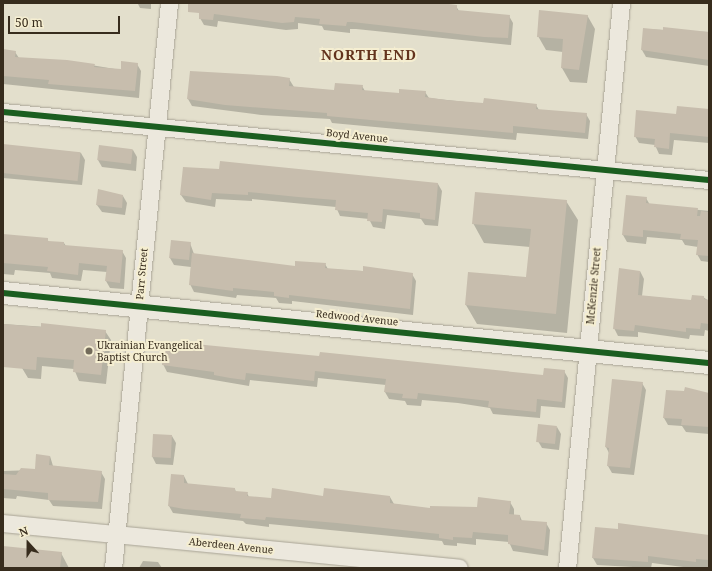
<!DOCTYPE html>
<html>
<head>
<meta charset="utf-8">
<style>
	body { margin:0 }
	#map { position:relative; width:712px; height:571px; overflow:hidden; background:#e3dfcc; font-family:"Noto Serif",serif }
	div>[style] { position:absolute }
	.shadow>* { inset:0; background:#0003 }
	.building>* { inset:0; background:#c7bdad; transform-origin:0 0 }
	.roads { filter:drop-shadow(0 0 1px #a8a395) drop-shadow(0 0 1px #a8a395) }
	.street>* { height:17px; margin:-8.5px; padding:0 8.5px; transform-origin:8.5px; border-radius:8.5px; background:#ece8dd }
	.secondary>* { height:22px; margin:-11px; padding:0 11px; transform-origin:11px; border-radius:11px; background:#ece8dd }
	.cycleway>* { height:6px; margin:-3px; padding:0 3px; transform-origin:3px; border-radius:3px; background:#1b5e20 }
	.dots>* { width:11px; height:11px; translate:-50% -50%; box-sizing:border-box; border:2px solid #f5eed1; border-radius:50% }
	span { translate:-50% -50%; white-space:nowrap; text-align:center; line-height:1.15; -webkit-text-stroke:4px #f5eed1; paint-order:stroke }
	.street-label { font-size:10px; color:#372c1d }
	.poi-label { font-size:10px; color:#372c1d }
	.left { translate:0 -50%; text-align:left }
	.district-label { font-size:14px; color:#63331d; font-weight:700; letter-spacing:1px }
	.frame { position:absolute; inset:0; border:4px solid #372c1d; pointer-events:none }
	.north { position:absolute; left:8px; top:523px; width:40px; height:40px; -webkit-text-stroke:3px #f5eed1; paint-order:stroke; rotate:339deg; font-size:11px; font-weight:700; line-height:16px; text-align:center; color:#372c1d }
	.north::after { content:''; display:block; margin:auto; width:14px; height:18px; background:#372c1d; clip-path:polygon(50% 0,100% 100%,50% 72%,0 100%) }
	.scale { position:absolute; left:8px; top:16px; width:112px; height:18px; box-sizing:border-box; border:2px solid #372c1d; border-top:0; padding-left:5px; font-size:12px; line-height:14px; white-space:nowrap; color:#372c1d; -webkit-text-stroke:3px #f5eed1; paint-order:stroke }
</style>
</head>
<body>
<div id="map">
	<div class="shadow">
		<div style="clip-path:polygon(127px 3px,151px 3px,151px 9px,140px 8px,138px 4px)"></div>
		<div style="clip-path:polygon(201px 3px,425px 3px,456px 6px,459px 11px,509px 16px,513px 23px,511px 45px,356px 29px,350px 29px,350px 33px,324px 30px,322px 26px,298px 23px,298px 29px,286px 30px,218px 21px,217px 27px,204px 25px,200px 18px)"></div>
		<div style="clip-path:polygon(587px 15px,595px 29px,587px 83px,570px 82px,562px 68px,563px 52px,546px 50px,538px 36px)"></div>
		<div style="clip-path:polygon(644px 29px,709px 32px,709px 66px,646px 57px,642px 50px)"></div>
		<div style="clip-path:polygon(3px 50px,15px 52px,19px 58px,67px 61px,121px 70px,137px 64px,141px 71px,139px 98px,3px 84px)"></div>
		<div style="clip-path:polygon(289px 79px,294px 87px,335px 91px,362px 86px,365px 91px,400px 94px,425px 92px,429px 98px,484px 104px,536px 105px,539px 110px,586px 114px,590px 121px,588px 139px,517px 133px,516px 140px,332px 123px,330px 119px,261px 115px,192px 106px,188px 99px)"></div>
		<div style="clip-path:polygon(709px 117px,709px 143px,674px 140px,672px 155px,659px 154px,655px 145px,639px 143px,635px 136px)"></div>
		<div style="clip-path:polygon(3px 145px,81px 153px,85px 160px,82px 185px,3px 178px)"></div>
		<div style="clip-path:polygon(133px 150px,137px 157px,136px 171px,102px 167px,98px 160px)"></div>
		<div style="clip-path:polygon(184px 168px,438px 184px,442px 191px,438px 226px,425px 225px,421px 219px,387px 215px,385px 229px,373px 227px,369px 219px,340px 216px,336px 207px,252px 199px,252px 201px,216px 199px,215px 207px,186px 202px,181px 195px)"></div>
		<div style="clip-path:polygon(123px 196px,127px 203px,125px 215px,102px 212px,97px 205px)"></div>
		<div style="clip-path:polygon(646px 198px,650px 205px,709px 211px,709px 262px,701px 261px,697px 254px,698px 247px,685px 245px,682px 240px,647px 237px,646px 244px,627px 242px,623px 235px)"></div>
		<div style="clip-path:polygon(566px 201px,578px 220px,567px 333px,477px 324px,466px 305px,527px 278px,530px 247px,484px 243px,473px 223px)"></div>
		<div style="clip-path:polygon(3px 235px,47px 239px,49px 242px,64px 243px,66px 246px,122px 251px,126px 258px,124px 289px,110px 288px,106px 281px,107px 272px,83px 270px,81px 281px,52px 278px,50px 273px,15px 270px,14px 275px,3px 274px)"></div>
		<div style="clip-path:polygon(172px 241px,190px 243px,194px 254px,296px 267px,325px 264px,328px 269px,412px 274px,416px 281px,413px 315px,292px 301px,292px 304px,279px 303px,276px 298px,237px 295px,236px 298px,194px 292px,190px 284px,191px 267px,174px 265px,170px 258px)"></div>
		<div style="clip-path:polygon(640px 271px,644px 279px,642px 296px,692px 301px,703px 297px,709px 301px,709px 331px,705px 330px,704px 336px,690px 335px,689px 339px,638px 332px,638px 337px,618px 336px,614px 328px)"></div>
		<div style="clip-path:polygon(3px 324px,105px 331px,111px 340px,106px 384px,79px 381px,74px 369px,42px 366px,41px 379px,28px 378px,22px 368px,3px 363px)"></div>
		<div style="clip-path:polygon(320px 357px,544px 376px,564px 371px,568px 378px,565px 408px,541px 406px,540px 418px,493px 414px,490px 408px,458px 403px,422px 400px,421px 406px,407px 405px,405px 401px,389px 399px,385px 392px,386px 385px,318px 378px,317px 387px,250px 380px,249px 386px,167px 372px,163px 364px)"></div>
		<div style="clip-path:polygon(642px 383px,646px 390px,634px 475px,612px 473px,608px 466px,609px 453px,606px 447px)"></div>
		<div style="clip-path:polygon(686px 388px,709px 394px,709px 434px,686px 432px,682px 426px,668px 425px,664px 418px,685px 392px)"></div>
		<div style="clip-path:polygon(557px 427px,561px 434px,559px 450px,542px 448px,538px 441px)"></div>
		<div style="clip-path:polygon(172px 436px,176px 443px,173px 465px,156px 464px,152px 456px)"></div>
		<div style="clip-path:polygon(50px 456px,53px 466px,101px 472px,105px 479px,102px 509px,53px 506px,49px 500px,17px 496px,16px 499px,3px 498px,3px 471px,35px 470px)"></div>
		<div style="clip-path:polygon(184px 476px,188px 484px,235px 489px,236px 492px,247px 493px,249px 497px,272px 499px,390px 497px,394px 504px,431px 509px,478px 508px,510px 502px,514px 509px,514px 516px,520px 516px,522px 521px,546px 523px,550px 530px,548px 556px,513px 551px,509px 542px,476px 539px,476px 545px,457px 543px,457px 546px,444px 545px,442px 541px,269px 524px,269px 527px,246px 524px,243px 521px,173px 513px,169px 506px)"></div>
		<div style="clip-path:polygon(709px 535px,709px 567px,691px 568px,652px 563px,651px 568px,597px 565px,593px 558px)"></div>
		<div style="clip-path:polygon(3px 547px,61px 553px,69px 568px,3px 568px)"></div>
		<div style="clip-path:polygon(143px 561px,158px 562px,162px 568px,139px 568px)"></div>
	</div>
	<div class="building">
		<div style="clip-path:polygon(188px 3px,441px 3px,457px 5px,457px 10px,510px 15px,508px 38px,484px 37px,352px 22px,347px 22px,346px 26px,319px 24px,320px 19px,295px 17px,294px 22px,282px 23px,214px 14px,213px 20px,199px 19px,199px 13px,188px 12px)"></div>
		<div style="clip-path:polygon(539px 10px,588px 15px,579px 70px,561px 68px,563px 39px,537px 37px)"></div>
		<div style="clip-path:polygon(663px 27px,709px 32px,709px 60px,641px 50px,643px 28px,663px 30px)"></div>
		<div style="clip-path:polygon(3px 49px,16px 51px,15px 57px,67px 60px,95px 64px,94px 67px,121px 69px,121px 61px,138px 63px,135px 91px,48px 84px,49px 80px,3px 76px)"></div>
		<div style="clip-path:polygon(190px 71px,277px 76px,290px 78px,289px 86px,334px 90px,335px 83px,363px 85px,362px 90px,399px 93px,399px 89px,426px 91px,425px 97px,446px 100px,483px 103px,484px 98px,537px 104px,536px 109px,587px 113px,585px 133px,513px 126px,513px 133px,327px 116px,327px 113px,225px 105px,187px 99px)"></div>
		<div style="clip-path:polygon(677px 106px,709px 109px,709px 137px,670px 133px,669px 149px,654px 147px,655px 139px,634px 137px,636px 110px,676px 114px)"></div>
		<div style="left:3px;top:144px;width:78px;height:29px;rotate:6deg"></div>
		<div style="left:99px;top:145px;width:34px;height:15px;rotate:7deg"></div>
		<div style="clip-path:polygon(220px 161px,438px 183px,435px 220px,420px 218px,420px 213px,383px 209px,382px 222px,367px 221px,368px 213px,335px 210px,336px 200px,298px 197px,248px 192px,248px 195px,212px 193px,211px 200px,180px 195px,183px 167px,219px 169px)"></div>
		<div style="clip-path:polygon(98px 189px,123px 195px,122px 208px,96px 205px)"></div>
		<div style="clip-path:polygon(475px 192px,567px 200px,556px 314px,465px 305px,468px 272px,526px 277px,531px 229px,472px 224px)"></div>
		<div style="clip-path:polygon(626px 195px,647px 197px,646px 203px,698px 208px,697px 216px,700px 216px,701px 211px,709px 212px,709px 256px,696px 255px,698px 240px,680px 239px,681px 234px,643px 230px,643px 237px,622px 235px)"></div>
		<div style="clip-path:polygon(3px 234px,48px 238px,48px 241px,64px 242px,64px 245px,123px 250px,120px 283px,105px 281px,107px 266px,79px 263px,78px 275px,47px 271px,48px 267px,3px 263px)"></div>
		<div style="left:171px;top:240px;width:20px;height:18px;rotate:6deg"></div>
		<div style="clip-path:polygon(192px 253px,295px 266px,295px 261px,326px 263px,325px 268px,363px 271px,363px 266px,413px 273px,410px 309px,289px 295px,289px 298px,274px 296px,274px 292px,233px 288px,233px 291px,189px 285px)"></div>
		<div style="clip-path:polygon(619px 268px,640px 271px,638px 295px,691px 300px,692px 295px,704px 296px,704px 299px,709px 300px,709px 324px,701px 323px,700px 329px,686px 328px,686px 332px,635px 325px,634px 331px,613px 329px)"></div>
		<div style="clip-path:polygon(41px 323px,106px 330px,101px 375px,73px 372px,74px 360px,37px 357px,36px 370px,3px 367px,3px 324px,41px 327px)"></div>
		<div style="clip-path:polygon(164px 343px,185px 345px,185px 343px,319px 356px,320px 352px,543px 375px,544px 368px,565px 370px,562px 402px,537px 399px,536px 412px,488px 407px,489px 401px,453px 397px,418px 393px,417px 399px,402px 398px,403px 394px,384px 392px,386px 379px,315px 371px,314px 381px,246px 373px,245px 380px,230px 378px,214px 375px,214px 372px,162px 365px)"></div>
		<div style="clip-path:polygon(612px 379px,643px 382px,630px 468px,607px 466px,609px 448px,605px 447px)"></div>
		<div style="clip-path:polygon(685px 387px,709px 393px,709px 427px,681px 425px,682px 419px,663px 418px,666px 390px,684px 391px)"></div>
		<div style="left:538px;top:424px;width:19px;height:18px;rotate:6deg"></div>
		<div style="left:153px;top:434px;width:19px;height:23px;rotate:3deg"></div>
		<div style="clip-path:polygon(36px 454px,50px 456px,49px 465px,102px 471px,98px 502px,48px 500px,48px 493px,3px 489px,3px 474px,16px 475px,21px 468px,35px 469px)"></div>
		<div style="clip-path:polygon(171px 474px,184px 475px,184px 483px,235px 488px,235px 491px,248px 492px,247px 496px,271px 498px,272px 488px,323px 496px,324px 488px,390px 496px,390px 503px,430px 508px,430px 506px,477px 507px,478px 497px,511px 501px,509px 514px,520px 515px,520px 520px,547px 522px,544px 550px,508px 544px,508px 535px,473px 532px,472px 538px,453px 537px,453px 540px,439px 538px,439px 534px,337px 523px,266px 517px,265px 520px,240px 518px,241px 514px,184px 509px,168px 506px)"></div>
		<div style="clip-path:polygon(618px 523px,709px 535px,709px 560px,696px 559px,696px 562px,648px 556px,648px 562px,592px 558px,595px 527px,618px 529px)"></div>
		<div style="clip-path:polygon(3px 546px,62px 552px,60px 568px,3px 568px)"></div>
	</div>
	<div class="roads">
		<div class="street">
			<div style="left:3px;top:112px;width:709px;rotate:5.5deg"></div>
			<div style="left:3px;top:523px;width:458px;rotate:5.6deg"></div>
			<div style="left:113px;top:568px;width:568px;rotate:-84.34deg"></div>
			<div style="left:567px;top:568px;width:568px;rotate:-84.54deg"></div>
		</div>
		<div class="secondary">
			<div style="left:3px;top:293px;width:709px;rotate:5.66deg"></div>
		</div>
	</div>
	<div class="cycleway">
		<div style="left:3px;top:112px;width:709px;rotate:5.5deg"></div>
		<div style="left:3px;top:293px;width:709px;rotate:5.66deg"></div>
	</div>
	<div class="dots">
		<div style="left:89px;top:351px;background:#736b5a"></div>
	</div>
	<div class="street-label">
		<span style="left:357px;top:136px;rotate:6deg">Boyd Avenue</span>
		<span style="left:142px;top:274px;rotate:-85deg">Parr Street</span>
		<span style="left:594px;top:286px;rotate:-85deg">McKenzie Street</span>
		<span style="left:357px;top:318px;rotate:6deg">Redwood Avenue</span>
		<span style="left:231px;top:546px;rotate:6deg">Aberdeen Avenue</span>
	</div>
	<div class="poi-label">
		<span class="left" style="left:97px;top:351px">Ukrainian Evangelical<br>Baptist Church</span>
	</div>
	<div class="district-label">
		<span style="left:369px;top:55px">NORTH END</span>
	</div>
	<div class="frame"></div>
	<div class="north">N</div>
	<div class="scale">50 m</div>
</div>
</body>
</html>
